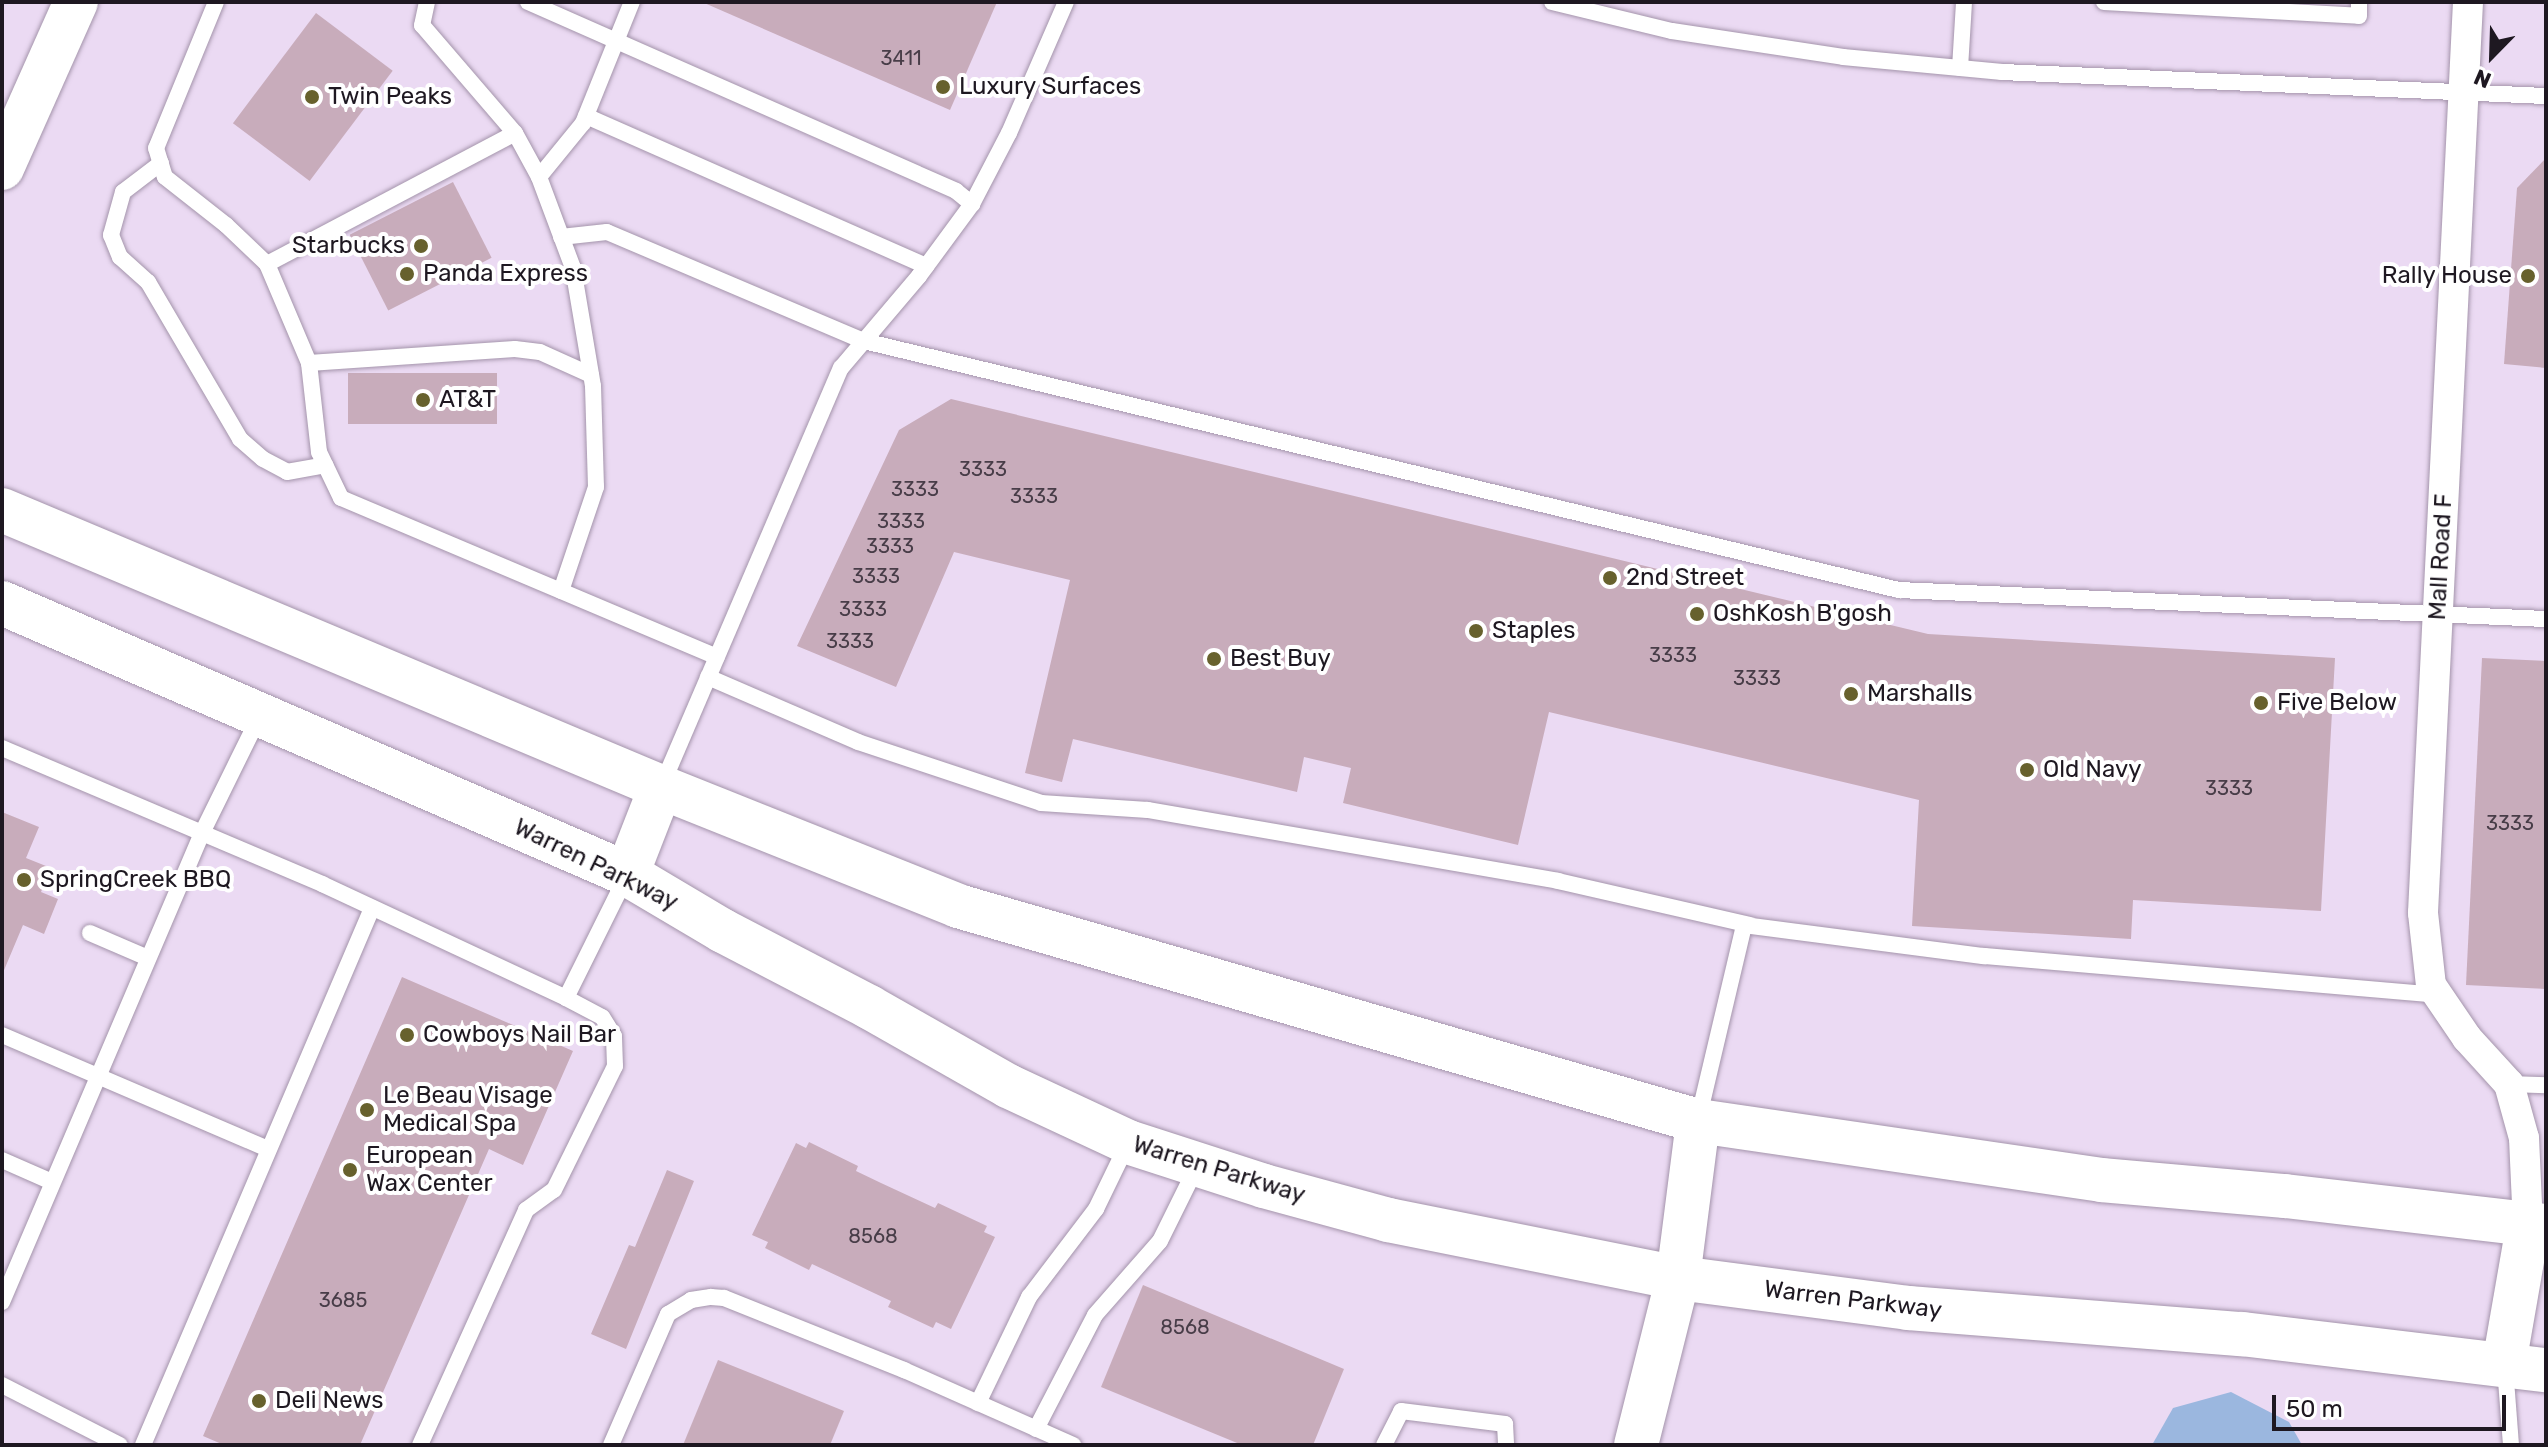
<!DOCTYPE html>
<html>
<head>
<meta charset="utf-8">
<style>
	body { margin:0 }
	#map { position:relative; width:2548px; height:1447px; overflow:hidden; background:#ebdaf3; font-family:Rubik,sans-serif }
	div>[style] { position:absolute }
	.water>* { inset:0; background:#9bb7df }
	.building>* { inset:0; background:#c8acbb; transform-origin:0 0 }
	.roads { filter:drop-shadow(0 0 2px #a494ab) drop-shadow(0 0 2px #a494ab) }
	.lane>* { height:16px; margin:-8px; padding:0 8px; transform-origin:8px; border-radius:8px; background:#fff }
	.street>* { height:30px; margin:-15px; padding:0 15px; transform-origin:15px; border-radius:15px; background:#fff }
	.secondary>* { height:44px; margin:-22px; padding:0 22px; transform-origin:22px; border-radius:22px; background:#fff }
	.primary>* { height:44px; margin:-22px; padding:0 22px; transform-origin:22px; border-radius:22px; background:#fff }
	.dots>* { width:22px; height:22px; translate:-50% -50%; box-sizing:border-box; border:4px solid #fff; border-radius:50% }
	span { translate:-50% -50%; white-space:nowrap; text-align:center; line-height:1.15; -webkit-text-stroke:8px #fff; paint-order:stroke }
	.number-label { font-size:20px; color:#483d48 }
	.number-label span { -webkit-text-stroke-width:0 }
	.poi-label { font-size:24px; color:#1e1821 }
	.left { translate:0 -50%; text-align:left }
	.right { translate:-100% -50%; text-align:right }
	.street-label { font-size:24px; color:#1e1821 }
	.frame { position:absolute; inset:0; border:4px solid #1e1821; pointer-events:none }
	.north { position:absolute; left:2452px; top:16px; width:80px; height:80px; -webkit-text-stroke:6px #fff; paint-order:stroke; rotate:203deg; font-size:22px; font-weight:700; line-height:32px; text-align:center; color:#1e1821 }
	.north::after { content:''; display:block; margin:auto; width:28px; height:36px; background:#1e1821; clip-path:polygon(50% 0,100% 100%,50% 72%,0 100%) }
	.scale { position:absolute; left:2272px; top:1395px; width:234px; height:36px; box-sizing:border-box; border:4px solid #1e1821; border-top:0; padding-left:10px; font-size:24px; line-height:28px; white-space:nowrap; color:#1e1821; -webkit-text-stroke:6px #fff; paint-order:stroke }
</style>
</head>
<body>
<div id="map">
	<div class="water">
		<div style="clip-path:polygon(2231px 1392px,2289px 1422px,2302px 1445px,2152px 1445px,2173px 1408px)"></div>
	</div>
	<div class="building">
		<div style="clip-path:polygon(702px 2px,997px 2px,950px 110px)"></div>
		<div style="left:316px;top:13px;width:96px;height:138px;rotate:37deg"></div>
		<div style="clip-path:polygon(2546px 158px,2546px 368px,2504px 364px,2517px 188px)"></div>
		<div style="left:453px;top:182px;width:85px;height:116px;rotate:63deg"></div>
		<div style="left:497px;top:373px;width:51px;height:149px;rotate:90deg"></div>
		<div style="clip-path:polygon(951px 399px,1928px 634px,2335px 658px,2321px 911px,2133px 900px,2131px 939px,1912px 926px,1919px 800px,1549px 712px,1518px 845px,1343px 803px,1351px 768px,1304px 757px,1297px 792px,1073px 739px,1062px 782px,1025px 773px,1070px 580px,954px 552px,896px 687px,797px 646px,899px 430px)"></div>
		<div style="clip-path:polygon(2482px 658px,2546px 661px,2546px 989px,2466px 985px)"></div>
		<div style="clip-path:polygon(2px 812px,39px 827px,26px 858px,51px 868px,41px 892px,58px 899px,44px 934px,23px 925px,2px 975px)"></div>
		<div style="clip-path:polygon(402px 977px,573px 1051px,523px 1165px,489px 1149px,360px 1445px,224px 1445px,203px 1436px)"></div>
		<div style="clip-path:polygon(809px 1142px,858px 1166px,856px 1171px,881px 1183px,935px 1208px,938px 1203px,987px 1226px,984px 1232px,995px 1237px,951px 1329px,936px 1322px,933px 1328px,888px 1307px,891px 1301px,812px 1264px,809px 1270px,765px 1248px,768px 1242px,752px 1235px,796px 1143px,806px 1148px)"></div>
		<div style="clip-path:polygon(667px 1170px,694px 1181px,626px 1349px,591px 1334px,629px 1245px,635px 1247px)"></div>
		<div style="clip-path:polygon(1143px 1285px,1344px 1369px,1313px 1445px,1242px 1445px,1101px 1387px)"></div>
		<div style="clip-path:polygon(718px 1360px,844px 1411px,830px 1445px,683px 1445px)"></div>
	</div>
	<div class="roads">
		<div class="lane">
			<div style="left:216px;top:2px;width:158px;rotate:112.3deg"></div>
			<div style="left:156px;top:148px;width:30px;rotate:73deg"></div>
			<div style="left:165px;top:177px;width:78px;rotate:38.2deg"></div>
			<div style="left:226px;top:225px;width:57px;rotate:43.6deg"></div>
			<div style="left:267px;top:264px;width:108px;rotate:67deg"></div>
			<div style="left:309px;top:363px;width:90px;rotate:83.6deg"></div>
			<div style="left:319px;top:452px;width:51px;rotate:64.4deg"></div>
			<div style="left:341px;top:498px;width:408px;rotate:22.9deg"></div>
			<div style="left:427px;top:2px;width:24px;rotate:102deg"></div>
			<div style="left:422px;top:25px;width:143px;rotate:49.3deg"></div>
			<div style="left:515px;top:133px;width:50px;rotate:61.4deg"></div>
			<div style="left:528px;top:2px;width:468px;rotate:23.8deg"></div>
			<div style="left:956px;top:191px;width:21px;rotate:39deg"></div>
			<div style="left:1552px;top:2px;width:123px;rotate:13.6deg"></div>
			<div style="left:1672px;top:31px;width:173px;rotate:8.6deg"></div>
			<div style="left:1843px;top:57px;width:160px;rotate:5.4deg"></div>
			<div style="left:2002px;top:72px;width:545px;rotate:2.53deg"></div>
			<div style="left:2104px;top:2px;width:255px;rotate:3.1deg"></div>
			<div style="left:2359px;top:16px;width:14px;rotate:-90deg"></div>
			<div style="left:1960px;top:68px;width:66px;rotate:-86.5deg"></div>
			<div style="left:586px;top:116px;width:372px;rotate:23.8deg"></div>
			<div style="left:161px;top:163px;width:48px;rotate:142.7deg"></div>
			<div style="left:123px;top:192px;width:45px;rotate:105.6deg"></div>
			<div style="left:111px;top:235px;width:24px;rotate:68deg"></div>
			<div style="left:120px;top:257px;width:38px;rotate:42deg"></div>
			<div style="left:148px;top:282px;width:182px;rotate:59.6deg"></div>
			<div style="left:240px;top:439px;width:30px;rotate:41deg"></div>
			<div style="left:263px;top:459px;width:27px;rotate:28deg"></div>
			<div style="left:287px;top:472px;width:39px;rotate:-10deg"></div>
			<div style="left:561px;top:237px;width:46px;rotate:-6.2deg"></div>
			<div style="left:607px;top:232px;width:279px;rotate:23deg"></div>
			<div style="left:864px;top:341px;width:1065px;rotate:13.53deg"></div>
			<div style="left:1899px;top:590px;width:648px;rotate:2.57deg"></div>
			<div style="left:267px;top:264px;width:280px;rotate:-27.8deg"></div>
			<div style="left:309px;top:363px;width:206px;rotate:-3.9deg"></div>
			<div style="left:515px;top:349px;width:25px;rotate:7deg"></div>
			<div style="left:540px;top:352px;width:56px;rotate:24.3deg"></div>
			<div style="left:561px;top:591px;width:110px;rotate:-71.4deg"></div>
			<div style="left:596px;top:487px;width:101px;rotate:-91.7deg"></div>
			<div style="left:593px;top:386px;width:120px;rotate:-99.6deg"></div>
			<div style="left:573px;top:268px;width:97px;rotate:-110.5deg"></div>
			<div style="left:539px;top:177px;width:70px;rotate:-50.8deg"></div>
			<div style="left:583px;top:123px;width:131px;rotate:-68deg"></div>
			<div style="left:708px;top:677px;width:163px;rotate:23.4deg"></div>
			<div style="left:858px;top:742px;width:193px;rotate:18.4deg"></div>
			<div style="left:1041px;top:803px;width:107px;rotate:3.7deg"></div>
			<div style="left:1148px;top:810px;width:416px;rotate:9.8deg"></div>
			<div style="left:1558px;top:881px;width:197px;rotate:12.9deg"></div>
			<div style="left:2px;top:748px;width:348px;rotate:23deg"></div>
			<div style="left:322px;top:884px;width:269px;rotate:25deg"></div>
			<div style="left:566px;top:998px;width:137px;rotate:-63.6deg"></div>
			<div style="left:662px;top:785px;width:454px;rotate:-66.8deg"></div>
			<div style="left:841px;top:368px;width:121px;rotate:-49.7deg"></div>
			<div style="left:919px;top:276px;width:89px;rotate:-53.6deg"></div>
			<div style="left:972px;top:204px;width:80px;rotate:-62.5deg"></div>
			<div style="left:1009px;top:133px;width:143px;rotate:-66.5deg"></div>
			<div style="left:90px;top:933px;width:63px;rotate:23.3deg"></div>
			<div style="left:2px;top:1035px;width:289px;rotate:23.2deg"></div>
			<div style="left:2509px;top:1084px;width:37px;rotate:2deg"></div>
			<div style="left:1698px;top:1120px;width:200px;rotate:-76.7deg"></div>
			<div style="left:1744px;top:925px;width:242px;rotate:7.4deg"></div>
			<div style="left:1984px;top:956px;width:456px;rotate:4.9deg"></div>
			<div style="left:2px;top:1160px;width:55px;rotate:23.7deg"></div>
			<div style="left:2px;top:1302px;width:510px;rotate:-66.9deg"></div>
			<div style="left:202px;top:833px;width:131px;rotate:-63.8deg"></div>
			<div style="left:2505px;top:1367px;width:78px;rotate:85.6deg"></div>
			<div style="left:2px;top:1385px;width:132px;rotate:27deg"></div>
			<div style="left:978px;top:1403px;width:118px;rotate:-64.3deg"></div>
			<div style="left:1029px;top:1297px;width:111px;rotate:-52.7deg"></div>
			<div style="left:1096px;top:1209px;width:73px;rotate:-64.1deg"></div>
			<div style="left:1036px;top:1429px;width:128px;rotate:-62.6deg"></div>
			<div style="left:1095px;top:1315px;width:98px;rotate:-48.7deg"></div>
			<div style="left:1160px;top:1241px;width:84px;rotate:-63.7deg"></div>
			<div style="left:143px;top:1445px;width:584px;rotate:-66.9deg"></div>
			<div style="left:420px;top:1445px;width:258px;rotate:-65.7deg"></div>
			<div style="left:526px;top:1210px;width:34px;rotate:-36deg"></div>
			<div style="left:554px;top:1190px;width:138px;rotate:-63.8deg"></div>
			<div style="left:615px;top:1066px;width:30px;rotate:-92deg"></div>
			<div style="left:614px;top:1036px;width:22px;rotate:-122deg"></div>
			<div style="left:602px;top:1017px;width:41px;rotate:-152.2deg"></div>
			<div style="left:611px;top:1445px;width:143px;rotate:-66.5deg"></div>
			<div style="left:668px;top:1314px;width:27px;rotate:-31deg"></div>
			<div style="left:691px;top:1300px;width:20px;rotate:-9deg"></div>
			<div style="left:711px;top:1297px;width:13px;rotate:4deg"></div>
			<div style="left:724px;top:1298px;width:194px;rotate:21.8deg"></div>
			<div style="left:904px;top:1370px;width:185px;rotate:23.9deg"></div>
			<div style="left:1384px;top:1445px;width:38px;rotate:-63deg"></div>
			<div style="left:1401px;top:1411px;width:105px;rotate:7.1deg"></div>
			<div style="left:1505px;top:1424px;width:21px;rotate:87deg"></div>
		</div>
		<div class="street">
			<div style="left:2468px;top:2px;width:912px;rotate:92.83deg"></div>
			<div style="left:2423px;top:913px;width:72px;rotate:83.7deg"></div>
			<div style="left:2431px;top:985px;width:64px;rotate:55.8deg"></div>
			<div style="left:2467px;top:1038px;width:62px;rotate:47.6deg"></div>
			<div style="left:2509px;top:1084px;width:56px;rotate:74.5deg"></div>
			<div style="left:2524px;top:1138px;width:88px;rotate:87.4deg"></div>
		</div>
		<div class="secondary">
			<div style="left:2px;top:510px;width:715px;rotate:22.8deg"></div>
			<div style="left:661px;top:787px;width:320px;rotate:21.8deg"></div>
			<div style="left:958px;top:906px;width:771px;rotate:16.2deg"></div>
			<div style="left:1698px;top:1121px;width:407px;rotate:8.3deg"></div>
			<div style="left:2101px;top:1180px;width:185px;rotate:5deg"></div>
			<div style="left:2285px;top:1196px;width:263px;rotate:6.6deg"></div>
			<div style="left:2px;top:603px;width:681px;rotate:23.44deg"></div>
			<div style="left:627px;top:874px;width:112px;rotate:30.7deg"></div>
			<div style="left:723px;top:931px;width:165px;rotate:27.5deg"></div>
			<div style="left:869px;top:1007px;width:160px;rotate:29.6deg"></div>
			<div style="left:1008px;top:1086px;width:132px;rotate:25deg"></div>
			<div style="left:1128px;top:1142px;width:143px;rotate:17.9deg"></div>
			<div style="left:1264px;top:1186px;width:129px;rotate:15.3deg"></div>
			<div style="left:1388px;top:1220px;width:296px;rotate:11.3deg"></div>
			<div style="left:1678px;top:1278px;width:232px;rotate:7.4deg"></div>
			<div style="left:1908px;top:1308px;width:335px;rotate:4.5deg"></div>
			<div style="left:2242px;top:1334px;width:306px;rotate:6.8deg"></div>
			<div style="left:627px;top:874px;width:93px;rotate:-68.7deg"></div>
			<div style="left:2504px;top:1364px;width:140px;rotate:-80.1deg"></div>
			<div style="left:1636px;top:1445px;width:172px;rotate:-75.9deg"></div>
			<div style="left:1678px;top:1278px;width:158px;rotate:-82.7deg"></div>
		</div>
		<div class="primary">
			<div style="left:2px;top:168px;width:182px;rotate:-66deg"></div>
		</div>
	</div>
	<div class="dots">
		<div style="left:943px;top:87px;background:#67612d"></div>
		<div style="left:312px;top:97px;background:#67612d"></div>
		<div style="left:421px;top:246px;background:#67612d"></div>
		<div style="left:407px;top:274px;background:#67612d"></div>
		<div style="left:2528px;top:276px;background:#67612d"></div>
		<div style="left:423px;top:400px;background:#67612d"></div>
		<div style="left:1610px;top:578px;background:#67612d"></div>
		<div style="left:1697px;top:614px;background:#67612d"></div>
		<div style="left:1476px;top:631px;background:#67612d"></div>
		<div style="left:1214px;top:659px;background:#67612d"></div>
		<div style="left:1851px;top:694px;background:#67612d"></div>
		<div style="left:2261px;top:703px;background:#67612d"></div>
		<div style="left:2027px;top:770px;background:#67612d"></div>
		<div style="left:24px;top:880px;background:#67612d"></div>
		<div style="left:407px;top:1035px;background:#67612d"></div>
		<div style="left:367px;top:1110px;background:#67612d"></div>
		<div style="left:350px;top:1170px;background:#67612d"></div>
		<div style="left:259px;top:1401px;background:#67612d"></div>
	</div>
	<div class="number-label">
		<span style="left:901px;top:58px">3411</span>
		<span style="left:983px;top:469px">3333</span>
		<span style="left:915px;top:489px">3333</span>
		<span style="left:1034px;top:496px">3333</span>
		<span style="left:901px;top:521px">3333</span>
		<span style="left:890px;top:546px">3333</span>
		<span style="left:876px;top:576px">3333</span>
		<span style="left:863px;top:609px">3333</span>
		<span style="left:850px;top:641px">3333</span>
		<span style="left:1673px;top:655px">3333</span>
		<span style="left:1757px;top:678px">3333</span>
		<span style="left:2229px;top:788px">3333</span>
		<span style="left:2510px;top:823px">3333</span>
		<span style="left:873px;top:1236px">8568</span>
		<span style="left:343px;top:1300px">3685</span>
		<span style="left:1185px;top:1327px">8568</span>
	</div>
	<div class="poi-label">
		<span class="left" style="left:959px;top:87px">Luxury Surfaces</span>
		<span class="left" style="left:328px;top:97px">Twin Peaks</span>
		<span class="right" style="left:405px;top:246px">Starbucks</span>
		<span class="left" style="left:423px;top:274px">Panda Express</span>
		<span class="right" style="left:2512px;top:276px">Rally House</span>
		<span class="left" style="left:439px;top:400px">AT&amp;T</span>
		<span class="left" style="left:1626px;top:578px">2nd Street</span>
		<span class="left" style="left:1713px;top:614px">OshKosh B'gosh</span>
		<span class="left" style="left:1492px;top:631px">Staples</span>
		<span class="left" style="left:1230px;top:659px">Best Buy</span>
		<span class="left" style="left:1867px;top:694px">Marshalls</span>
		<span class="left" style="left:2277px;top:703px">Five Below</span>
		<span class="left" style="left:2043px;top:770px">Old Navy</span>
		<span class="left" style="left:40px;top:880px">SpringCreek BBQ</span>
		<span class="left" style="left:423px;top:1035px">Cowboys Nail Bar</span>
		<span class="left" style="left:383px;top:1110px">Le Beau Visage<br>Medical Spa</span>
		<span class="left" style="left:366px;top:1170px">European<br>Wax Center</span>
		<span class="left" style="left:275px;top:1401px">Deli News</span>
	</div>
	<div class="street-label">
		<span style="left:2441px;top:557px;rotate:-87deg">Mall Road F</span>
		<span style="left:596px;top:865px;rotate:26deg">Warren Parkway</span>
		<span style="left:1219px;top:1170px;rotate:17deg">Warren Parkway</span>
		<span style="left:1853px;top:1300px;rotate:7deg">Warren Parkway</span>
	</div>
	<div class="frame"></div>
	<div class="north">N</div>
	<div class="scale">50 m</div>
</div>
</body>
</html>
